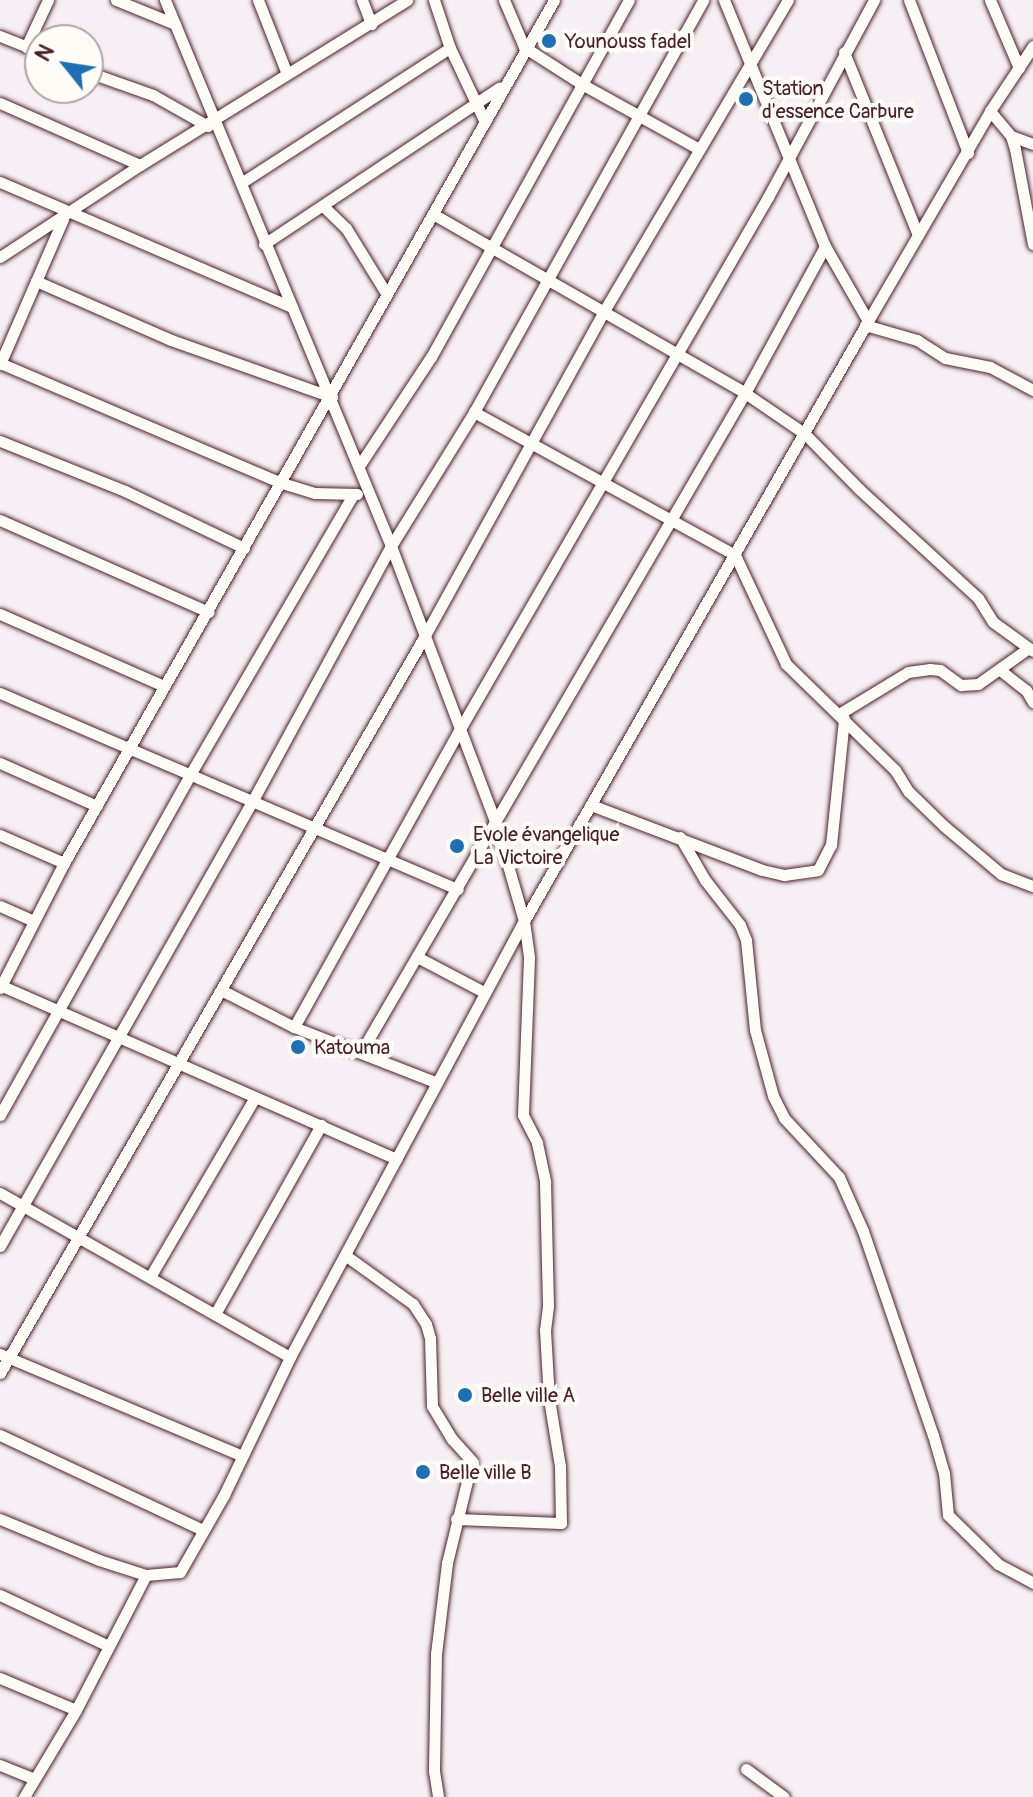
<!DOCTYPE html>
<html>
<head>
<meta charset="utf-8">
<style>
	body { margin:0 }
	#map { position:relative; width:1033px; height:1797px; overflow:hidden; background:#f6eff3; font-family:Pangolin,sans-serif }
	div>[style] { position:absolute }
	.roads { filter:drop-shadow(0 0 2px #4a1f2b) drop-shadow(0 0 2px #4a1f2b) }
	.minor>* { height:11px; margin:-5.5px; padding:0 5.5px; transform-origin:5.5px; border-radius:5.5px; background:#fdfcf7 }
	.dots>* { width:22px; height:22px; translate:-50% -50%; box-sizing:border-box; border:4px solid #fdfcf7; border-radius:50% }
	span { translate:-50% -50%; white-space:nowrap; text-align:center; line-height:1.15; -webkit-text-stroke:8px #fdfcf7; paint-order:stroke }
	.poi-label { font-size:20px; color:#4a1f2b }
	.left { translate:0 -50%; text-align:left }
	.north { position:absolute; left:24px; top:24px; width:80px; height:80px; box-sizing:border-box; background:#fdfcf7; border:2px solid #b5a4a5; border-radius:50%; rotate:300deg; font-size:22px; font-weight:700; line-height:32px; text-align:center; color:#4a1f2b }
	.north::after { content:''; display:block; margin:auto; width:28px; height:36px; background:#1f6fb2; clip-path:polygon(50% 0,100% 100%,50% 72%,0 100%) }
</style>
</head>
<body>
<div id="map">
	<div class="roads">
		<div class="minor">
			<div style="left:116px;top:0;width:64px;rotate:22.1deg"></div>
			<div style="left:165px;top:0;width:591px;rotate:67.51deg"></div>
			<div style="left:391px;top:546px;width:297px;rotate:69.3deg"></div>
			<div style="left:496px;top:824px;width:101px;rotate:73.9deg"></div>
			<div style="left:524px;top:921px;width:37px;rotate:82deg"></div>
			<div style="left:529px;top:958px;width:157px;rotate:92.2deg"></div>
			<div style="left:523px;top:1115px;width:31px;rotate:63deg"></div>
			<div style="left:537px;top:1143px;width:40px;rotate:78deg"></div>
			<div style="left:545px;top:1182px;width:124px;rotate:88.6deg"></div>
			<div style="left:548px;top:1306px;width:24px;rotate:97deg"></div>
			<div style="left:545px;top:1330px;width:69px;rotate:86.7deg"></div>
			<div style="left:549px;top:1399px;width:68px;rotate:80.7deg"></div>
			<div style="left:560px;top:1466px;width:57px;rotate:89deg"></div>
			<div style="left:561px;top:1523px;width:105px;rotate:-177.8deg"></div>
			<div style="left:258px;top:0;width:79px;rotate:68.6deg"></div>
			<div style="left:362px;top:0;width:26px;rotate:69deg"></div>
			<div style="left:434px;top:0;width:51px;rotate:71.6deg"></div>
			<div style="left:450px;top:48px;width:82px;rotate:64.7deg"></div>
			<div style="left:504px;top:0;width:51px;rotate:66.9deg"></div>
			<div style="left:524px;top:47px;width:67px;rotate:32.7deg"></div>
			<div style="left:580px;top:83px;width:136px;rotate:29deg"></div>
			<div style="left:724px;top:0;width:266px;rotate:67.7deg"></div>
			<div style="left:825px;top:246px;width:86px;rotate:60.2deg"></div>
			<div style="left:909px;top:0;width:164px;rotate:68.9deg"></div>
			<div style="left:990px;top:0;width:74px;rotate:66.9deg"></div>
			<div style="left:0;top:36px;width:43px;rotate:21.8deg"></div>
			<div style="left:26px;top:47px;width:52px;rotate:-64.9deg"></div>
			<div style="left:844px;top:52px;width:197px;rotate:68deg"></div>
			<div style="left:88px;top:72px;width:69px;rotate:19.5deg"></div>
			<div style="left:153px;top:95px;width:63px;rotate:29.4deg"></div>
			<div style="left:0;top:103px;width:153px;rotate:23.9deg"></div>
			<div style="left:990px;top:111px;width:33px;rotate:50deg"></div>
			<div style="left:1011px;top:136px;width:14px;rotate:73deg"></div>
			<div style="left:1015px;top:149px;width:97px;rotate:79.3deg"></div>
			<div style="left:1011px;top:136px;width:23px;rotate:20deg"></div>
			<div style="left:0;top:182px;width:318px;rotate:23.2deg"></div>
			<div style="left:241px;top:183px;width:249px;rotate:-32.9deg"></div>
			<div style="left:323px;top:206px;width:32px;rotate:44deg"></div>
			<div style="left:346px;top:228px;width:76px;rotate:58.4deg"></div>
			<div style="left:433px;top:214px;width:360px;rotate:29.8deg"></div>
			<div style="left:745px;top:393px;width:73px;rotate:34.3deg"></div>
			<div style="left:805px;top:434px;width:77px;rotate:45.5deg"></div>
			<div style="left:859px;top:489px;width:161px;rotate:42.5deg"></div>
			<div style="left:978px;top:598px;width:28px;rotate:58deg"></div>
			<div style="left:993px;top:622px;width:49px;rotate:35.9deg"></div>
			<div style="left:264px;top:244px;width:283px;rotate:-33.6deg"></div>
			<div style="left:0;top:257px;width:168px;rotate:-33.3deg"></div>
			<div style="left:140px;top:165px;width:314px;rotate:-31.7deg"></div>
			<div style="left:36px;top:281px;width:147px;rotate:23.6deg"></div>
			<div style="left:171px;top:340px;width:171px;rotate:19.5deg"></div>
			<div style="left:865px;top:325px;width:54px;rotate:16.1deg"></div>
			<div style="left:917px;top:340px;width:33px;rotate:33deg"></div>
			<div style="left:945px;top:358px;width:46px;rotate:11.3deg"></div>
			<div style="left:990px;top:367px;width:49px;rotate:28.1deg"></div>
			<div style="left:0;top:363px;width:306px;rotate:23.1deg"></div>
			<div style="left:282px;top:483px;width:34px;rotate:17deg"></div>
			<div style="left:315px;top:493px;width:42px;rotate:1.4deg"></div>
			<div style="left:0;top:364px;width:158px;rotate:-66.5deg"></div>
			<div style="left:474px;top:412px;width:298px;rotate:28.7deg"></div>
			<div style="left:735px;top:555px;width:120px;rotate:64.9deg"></div>
			<div style="left:786px;top:664px;width:152px;rotate:44.2deg"></div>
			<div style="left:895px;top:770px;width:26px;rotate:58deg"></div>
			<div style="left:909px;top:792px;width:49px;rotate:44.2deg"></div>
			<div style="left:944px;top:826px;width:75px;rotate:40.1deg"></div>
			<div style="left:1001px;top:874px;width:34px;rotate:21deg"></div>
			<div style="left:0;top:441px;width:135px;rotate:21.8deg"></div>
			<div style="left:125px;top:491px;width:132px;rotate:25.6deg"></div>
			<div style="left:359px;top:466px;width:131px;rotate:-56.6deg"></div>
			<div style="left:431px;top:357px;width:408px;rotate:-61deg"></div>
			<div style="left:0;top:520px;width:228px;rotate:23.8deg"></div>
			<div style="left:0;top:614px;width:179px;rotate:23.7deg"></div>
			<div style="left:1000px;top:670px;width:33px;rotate:38deg"></div>
			<div style="left:1026px;top:690px;width:14px;rotate:60deg"></div>
			<div style="left:0;top:693px;width:498px;rotate:23.2deg"></div>
			<div style="left:839px;top:714px;width:81px;rotate:-31.3deg"></div>
			<div style="left:908px;top:672px;width:22px;rotate:-8deg"></div>
			<div style="left:930px;top:669px;width:10px;rotate:6deg"></div>
			<div style="left:940px;top:670px;width:26px;rotate:36deg"></div>
			<div style="left:961px;top:685px;width:17px;rotate:-3deg"></div>
			<div style="left:978px;top:684px;width:60px;rotate:-35.5deg"></div>
			<div style="left:0;top:763px;width:106px;rotate:23.9deg"></div>
			<div style="left:591px;top:805px;width:183px;rotate:20.8deg"></div>
			<div style="left:762px;top:870px;width:23px;rotate:13deg"></div>
			<div style="left:784px;top:875px;width:34px;rotate:-8deg"></div>
			<div style="left:818px;top:870px;width:28px;rotate:-63deg"></div>
			<div style="left:831px;top:845px;width:127px;rotate:-84.1deg"></div>
			<div style="left:0;top:835px;width:70px;rotate:23.6deg"></div>
			<div style="left:680px;top:837px;width:50px;rotate:59.8deg"></div>
			<div style="left:705px;top:880px;width:57px;rotate:52.1deg"></div>
			<div style="left:740px;top:925px;width:16px;rotate:68deg"></div>
			<div style="left:746px;top:940px;width:90px;rotate:84.3deg"></div>
			<div style="left:755px;top:1030px;width:68px;rotate:74.7deg"></div>
			<div style="left:773px;top:1096px;width:25px;rotate:63deg"></div>
			<div style="left:784px;top:1118px;width:81px;rotate:47deg"></div>
			<div style="left:839px;top:1177px;width:59px;rotate:66deg"></div>
			<div style="left:863px;top:1231px;width:216px;rotate:71.1deg"></div>
			<div style="left:933px;top:1435px;width:40px;rotate:74deg"></div>
			<div style="left:944px;top:1473px;width:42px;rotate:84.6deg"></div>
			<div style="left:948px;top:1515px;width:70px;rotate:44.4deg"></div>
			<div style="left:998px;top:1564px;width:40px;rotate:28deg"></div>
			<div style="left:0;top:906px;width:36px;rotate:24deg"></div>
			<div style="left:417px;top:957px;width:76px;rotate:27.6deg"></div>
			<div style="left:0;top:985px;width:433px;rotate:23.7deg"></div>
			<div style="left:0;top:988px;width:140px;rotate:-62.9deg"></div>
			<div style="left:64px;top:863px;width:992px;rotate:-60.41deg"></div>
			<div style="left:221px;top:990px;width:82px;rotate:26.9deg"></div>
			<div style="left:294px;top:1027px;width:151px;rotate:21.3deg"></div>
			<div style="left:294px;top:1027px;width:341px;rotate:-60.9deg"></div>
			<div style="left:460px;top:729px;width:615px;rotate:-59.93deg"></div>
			<div style="left:768px;top:197px;width:224px;rotate:-61.7deg"></div>
			<div style="left:361px;top:1052px;width:763px;rotate:-59.77deg"></div>
			<div style="left:745px;top:393px;width:167px;rotate:-61.4deg"></div>
			<div style="left:0;top:1115px;width:392px;rotate:-60.8deg"></div>
			<div style="left:191px;top:773px;width:322px;rotate:-59.8deg"></div>
			<div style="left:0;top:1193px;width:333px;rotate:29.5deg"></div>
			<div style="left:0;top:1246px;width:513px;rotate:-60.44deg"></div>
			<div style="left:253px;top:800px;width:289px;rotate:-61.5deg"></div>
			<div style="left:391px;top:546px;width:158px;rotate:-58.2deg"></div>
			<div style="left:474px;top:412px;width:471px;rotate:-60.9deg"></div>
			<div style="left:345px;top:1255px;width:84px;rotate:35.8deg"></div>
			<div style="left:413px;top:1304px;width:24px;rotate:57deg"></div>
			<div style="left:426px;top:1324px;width:15px;rotate:74deg"></div>
			<div style="left:430px;top:1338px;width:68px;rotate:88.3deg"></div>
			<div style="left:432px;top:1406px;width:39px;rotate:59deg"></div>
			<div style="left:452px;top:1439px;width:30px;rotate:48deg"></div>
			<div style="left:472px;top:1461px;width:105px;rotate:103.8deg"></div>
			<div style="left:447px;top:1563px;width:92px;rotate:96.9deg"></div>
			<div style="left:436px;top:1654px;width:117px;rotate:91deg"></div>
			<div style="left:434px;top:1771px;width:26px;rotate:81deg"></div>
			<div style="left:150px;top:1277px;width:208px;rotate:-59.7deg"></div>
			<div style="left:215px;top:1314px;width:217px;rotate:-60.7deg"></div>
			<div style="left:0;top:1354px;width:260px;rotate:22.8deg"></div>
			<div style="left:0;top:1373px;width:847px;rotate:-60.05deg"></div>
			<div style="left:423px;top:639px;width:375px;rotate:-61.1deg"></div>
			<div style="left:604px;top:311px;width:361px;rotate:-59.4deg"></div>
			<div style="left:0;top:1435px;width:224px;rotate:25.1deg"></div>
			<div style="left:0;top:1519px;width:107px;rotate:22.5deg"></div>
			<div style="left:99px;top:1560px;width:49px;rotate:17.7deg"></div>
			<div style="left:0;top:1595px;width:120px;rotate:25.1deg"></div>
			<div style="left:0;top:1678px;width:82px;rotate:22.8deg"></div>
			<div style="left:0;top:1765px;width:37px;rotate:22deg"></div>
			<div style="left:746px;top:1769px;width:47px;rotate:36.4deg"></div>
			<div style="left:24px;top:1797px;width:101px;rotate:-59.1deg"></div>
			<div style="left:76px;top:1710px;width:152px;rotate:-62.6deg"></div>
			<div style="left:146px;top:1575px;width:34px;rotate:-5deg"></div>
			<div style="left:180px;top:1572px;width:89px;rotate:-60.3deg"></div>
			<div style="left:224px;top:1495px;width:153px;rotate:-64.4deg"></div>
			<div style="left:290px;top:1357px;width:495px;rotate:-61.8deg"></div>
			<div style="left:524px;top:921px;width:692px;rotate:-60.17deg"></div>
			<div style="left:868px;top:321px;width:243px;rotate:-59.8deg"></div>
			<div style="left:990px;top:111px;width:78px;rotate:-56.5deg"></div>
		</div>
	</div>
	<div class="dots">
		<div style="left:549px;top:41px;background:#1f6fb2"></div>
		<div style="left:746px;top:99px;background:#1f6fb2"></div>
		<div style="left:457px;top:846px;background:#1f6fb2"></div>
		<div style="left:298px;top:1047px;background:#1f6fb2"></div>
		<div style="left:465px;top:1395px;background:#1f6fb2"></div>
		<div style="left:423px;top:1472px;background:#1f6fb2"></div>
	</div>
	<div class="poi-label">
		<span class="left" style="left:565px;top:41px">Younouss fadel</span>
		<span class="left" style="left:762px;top:100px">Station<br>d'essence Carbure</span>
		<span class="left" style="left:473px;top:846px">Evole évangelique<br>La Victoire</span>
		<span class="left" style="left:314px;top:1047px">Katouma</span>
		<span class="left" style="left:481px;top:1395px">Belle ville A</span>
		<span class="left" style="left:439px;top:1472px">Belle ville B</span>
	</div>
	<div class="north">N</div>
</div>
</body>
</html>
